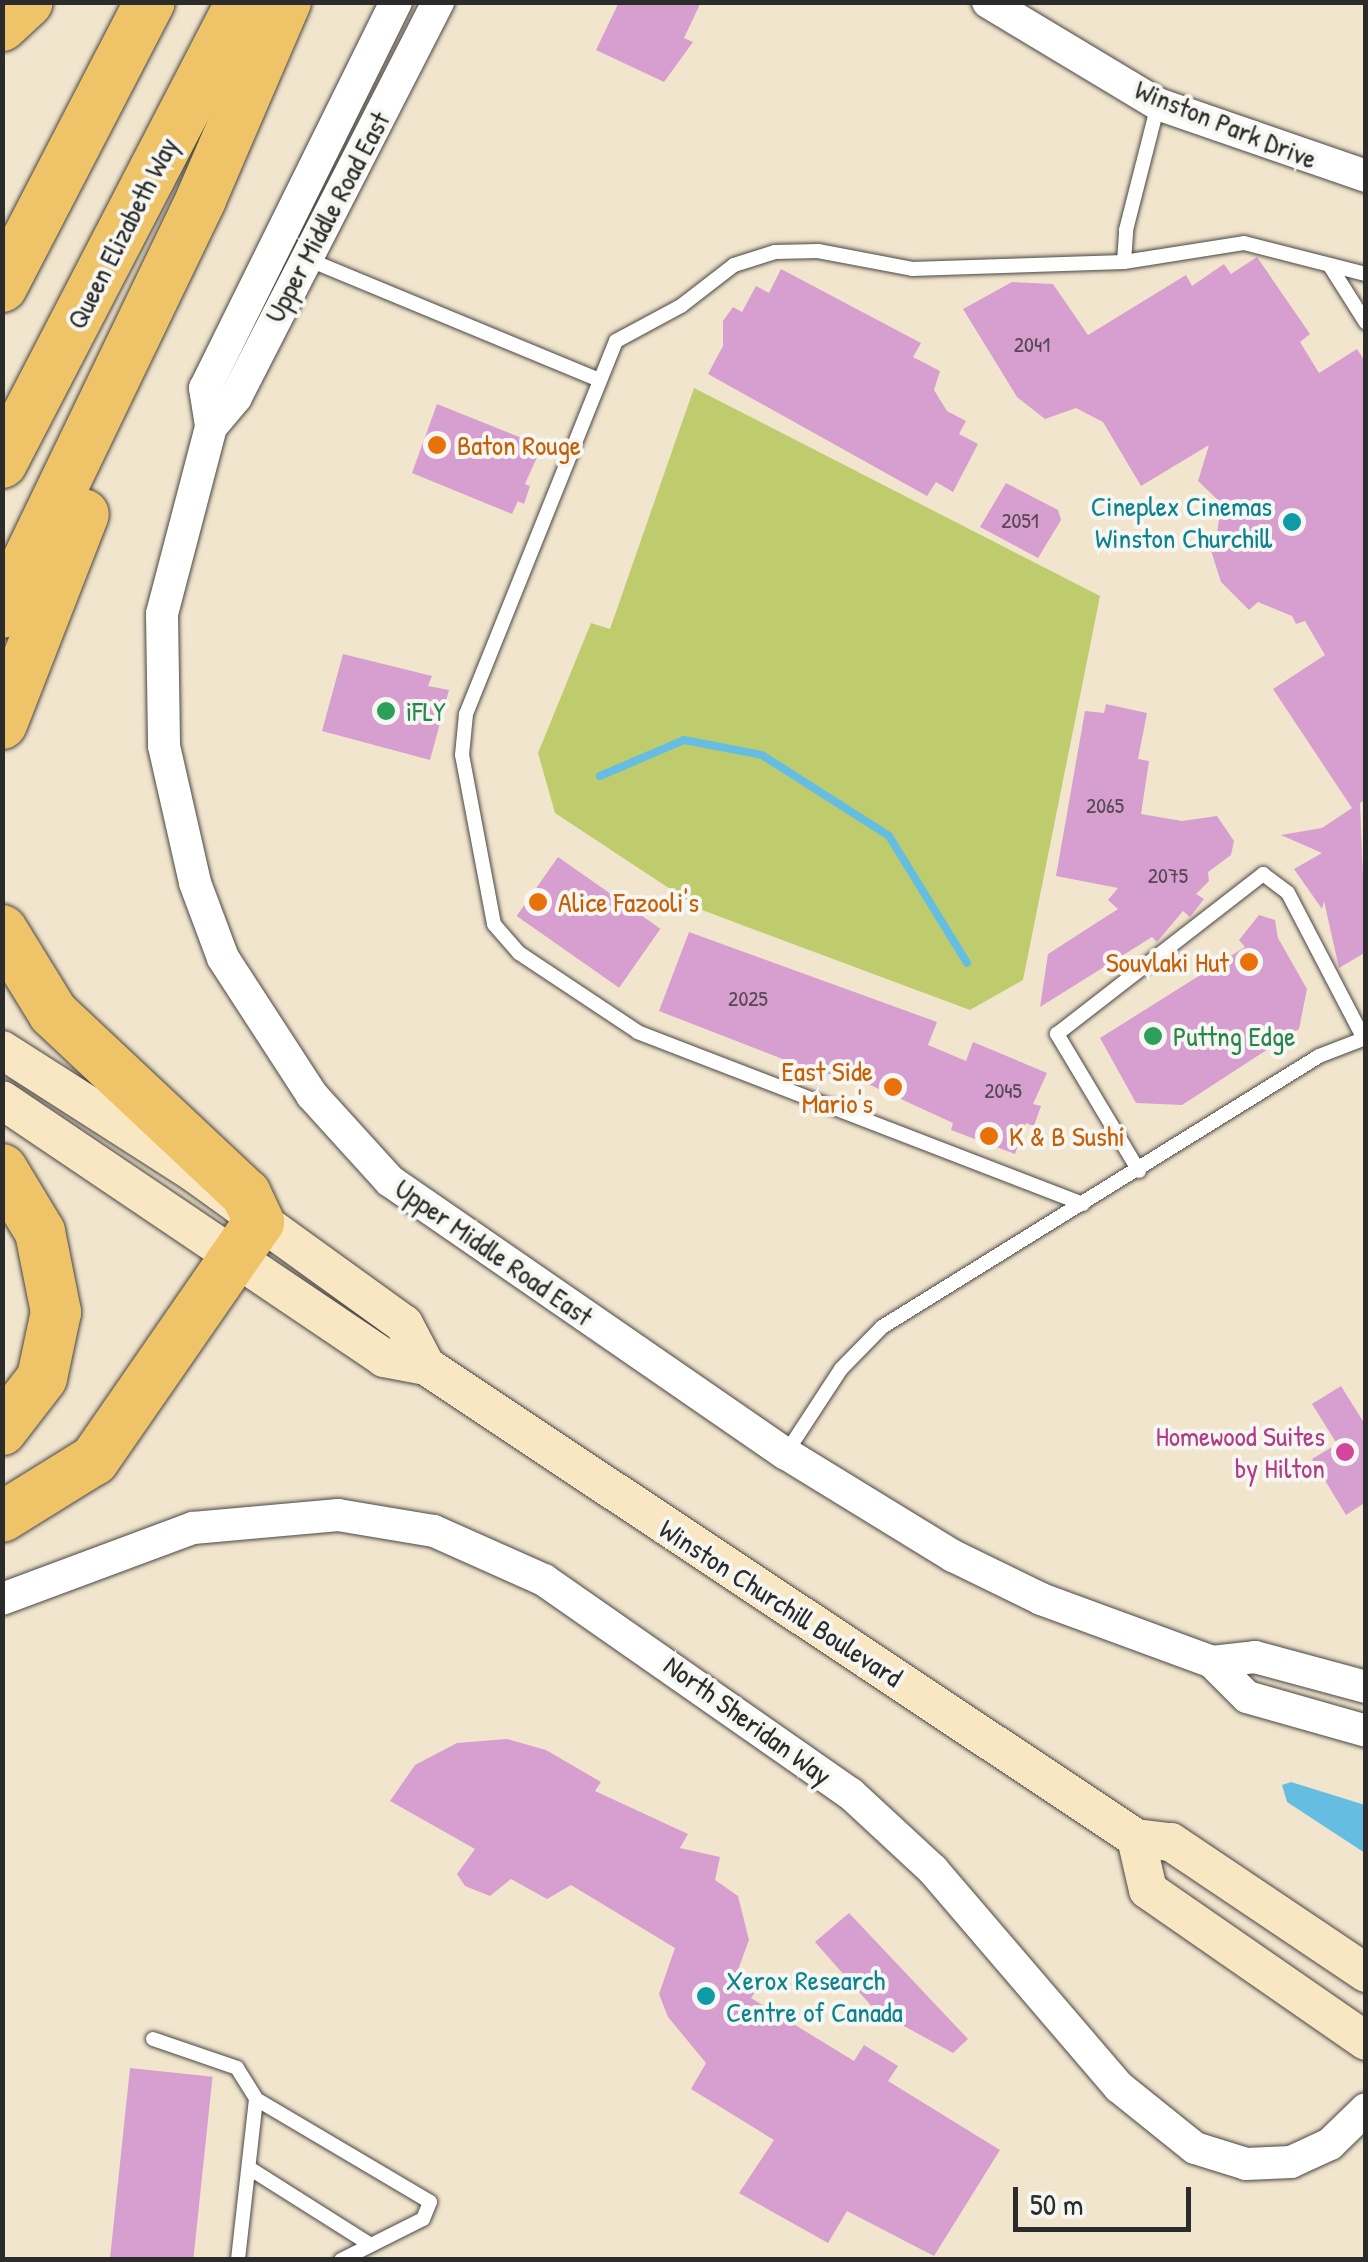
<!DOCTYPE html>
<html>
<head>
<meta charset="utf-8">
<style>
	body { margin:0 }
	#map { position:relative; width:1368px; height:2262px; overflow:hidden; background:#f2e5ce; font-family:"Patrick Hand",sans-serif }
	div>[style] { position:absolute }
	.green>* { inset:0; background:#bfcc6d }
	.water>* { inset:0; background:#65bde2 }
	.stream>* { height:8px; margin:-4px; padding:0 4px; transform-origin:4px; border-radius:4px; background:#65bde2 }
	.building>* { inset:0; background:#d69fcf; transform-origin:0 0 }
	.roads { filter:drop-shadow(0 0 2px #494743) drop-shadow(0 0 2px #494743) }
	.service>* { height:14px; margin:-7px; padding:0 7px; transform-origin:7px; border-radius:7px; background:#fff }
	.tertiary>* { height:32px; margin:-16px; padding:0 16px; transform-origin:16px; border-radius:16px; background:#fff }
	.secondary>* { height:38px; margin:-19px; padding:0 19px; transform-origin:19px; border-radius:19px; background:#f9e7c3 }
	.motorway>* { height:50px; margin:-25px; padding:0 25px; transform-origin:25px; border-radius:25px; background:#efc469 }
	.dots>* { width:28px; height:28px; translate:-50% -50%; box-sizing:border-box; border:5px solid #f6f6f2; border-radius:50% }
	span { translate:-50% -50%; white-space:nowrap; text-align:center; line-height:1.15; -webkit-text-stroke:8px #f6f6f2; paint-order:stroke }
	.number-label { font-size:22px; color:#564854 }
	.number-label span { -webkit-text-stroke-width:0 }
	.street-label { font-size:28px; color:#2b2b2b }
	.food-label { font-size:28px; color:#c56008 }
	.left { translate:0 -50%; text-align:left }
	.right { translate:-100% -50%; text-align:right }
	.culture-label { font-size:28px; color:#0d838f }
	.leisure-label { font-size:28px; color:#27864d }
	.hotel-label { font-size:28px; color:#b23c85 }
	.frame { position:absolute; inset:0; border:5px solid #2b2b2b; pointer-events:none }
	.scale { position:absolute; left:1013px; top:2187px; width:178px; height:45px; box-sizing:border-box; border:5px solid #2b2b2b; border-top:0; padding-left:12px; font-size:30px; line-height:35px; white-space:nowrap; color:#2b2b2b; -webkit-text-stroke:8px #f6f6f2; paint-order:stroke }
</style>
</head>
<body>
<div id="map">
	<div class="green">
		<div style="clip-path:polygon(694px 388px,1100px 596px,1023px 980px,970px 1010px,702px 910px,555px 813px,538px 753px,591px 623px,610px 629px)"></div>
	</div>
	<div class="water">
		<div style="clip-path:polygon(1291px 1782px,1365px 1805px,1365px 1853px,1287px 1802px,1282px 1785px)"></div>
	</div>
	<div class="stream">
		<div style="left:600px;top:776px;width:91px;rotate:-23.2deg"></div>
		<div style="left:684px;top:740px;width:79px;rotate:10.9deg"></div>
		<div style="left:762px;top:755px;width:151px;rotate:32.5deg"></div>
		<div style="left:889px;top:836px;width:149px;rotate:58.4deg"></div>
	</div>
	<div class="building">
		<div style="clip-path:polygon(619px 2px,701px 2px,684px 38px,693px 42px,664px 82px,596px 50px)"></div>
		<div style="clip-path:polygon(1257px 257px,1310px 334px,1300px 342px,1319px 373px,1357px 349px,1366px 363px,1366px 799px,1360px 803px,1366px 952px,1339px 968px,1324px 901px,1322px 909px,1294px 869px,1322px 853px,1281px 835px,1322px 828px,1352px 808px,1273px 689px,1325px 655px,1305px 621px,1296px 624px,1292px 616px,1258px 602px,1249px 610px,1221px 582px,1208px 541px,1217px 534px,1221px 503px,1198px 481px,1209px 445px,1141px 486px,1103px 422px,1076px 408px,1045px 419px,1017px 397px,963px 309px,1012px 282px,1053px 284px,1088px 335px,1186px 275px,1192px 286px,1224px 264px,1231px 274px)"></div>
		<div style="clip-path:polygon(781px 269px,921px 343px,913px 357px,940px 371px,934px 390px,947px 411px,966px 421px,959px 434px,978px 444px,953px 492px,936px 482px,927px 496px,708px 374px,723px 346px,723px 321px,733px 307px,742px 312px,756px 286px,769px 293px)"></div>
		<div style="clip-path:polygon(437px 404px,542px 446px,525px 484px,530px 486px,524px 504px,518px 501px,512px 514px,412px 473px)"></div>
		<div style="clip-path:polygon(1006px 483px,1058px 510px,1061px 520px,1038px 558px,980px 527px)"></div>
		<div style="clip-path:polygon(343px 654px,432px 676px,428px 686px,449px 690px,430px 760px,322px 731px)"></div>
		<div style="clip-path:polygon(1106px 704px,1147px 713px,1138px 759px,1149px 761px,1141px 814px,1182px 821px,1217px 816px,1234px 841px,1231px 855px,1208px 872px,1209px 881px,1196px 894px,1204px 899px,1190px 917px,1183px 911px,1157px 942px,1152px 937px,1040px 1007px,1048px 954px,1118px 909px,1108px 900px,1118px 888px,1056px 876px,1085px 711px,1104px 713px)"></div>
		<div style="left:558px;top:857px;width:125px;height:72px;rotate:35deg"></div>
		<div style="clip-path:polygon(1259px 915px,1275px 920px,1278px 938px,1307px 989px,1299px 1029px,1182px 1105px,1136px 1103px,1100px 1038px,1245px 947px,1239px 940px)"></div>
		<div style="clip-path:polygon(689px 932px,937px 1022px,928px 1045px,966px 1061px,973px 1042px,1047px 1073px,1033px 1104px,1041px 1106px,1034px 1126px,1026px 1123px,1015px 1154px,951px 1130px,953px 1123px,866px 1083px,808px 1069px,659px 1011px)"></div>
		<div style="clip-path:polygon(1341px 1386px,1366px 1426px,1366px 1502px,1346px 1515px,1312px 1459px,1337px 1444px,1312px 1404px)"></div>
		<div style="clip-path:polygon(507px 1739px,546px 1750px,601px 1782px,595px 1791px,688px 1834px,680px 1848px,720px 1857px,715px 1880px,738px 1896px,749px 1940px,738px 1970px,761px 1983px,751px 1998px,854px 2061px,864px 2045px,898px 2066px,888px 2081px,1000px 2150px,934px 2256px,847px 2211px,828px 2243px,739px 2193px,774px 2140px,691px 2089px,706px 2063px,668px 2017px,659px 1994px,675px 1948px,571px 1885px,547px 1899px,511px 1879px,490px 1896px,465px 1886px,457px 1874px,475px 1849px,390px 1801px,415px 1765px,457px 1743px)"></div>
		<div style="clip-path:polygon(849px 1913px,968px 2039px,953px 2053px,875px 2010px,815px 1942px)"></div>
		<div style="left:130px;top:2068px;width:83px;height:194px;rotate:6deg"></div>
	</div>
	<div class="roads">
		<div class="service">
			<div style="left:307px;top:259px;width:314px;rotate:22.5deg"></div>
			<div style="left:1124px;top:262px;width:121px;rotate:-9deg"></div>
			<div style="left:1244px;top:243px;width:126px;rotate:14.3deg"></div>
			<div style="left:1330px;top:266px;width:67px;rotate:57.7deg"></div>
			<div style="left:1139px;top:1171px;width:160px;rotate:-120.9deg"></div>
			<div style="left:1057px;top:1034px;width:261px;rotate:-37.8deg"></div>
			<div style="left:1263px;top:874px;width:31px;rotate:37deg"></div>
			<div style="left:1288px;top:893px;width:165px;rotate:62.5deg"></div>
			<div style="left:1083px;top:1204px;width:477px;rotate:-158.9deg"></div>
			<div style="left:638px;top:1032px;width:143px;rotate:-146.4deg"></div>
			<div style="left:519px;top:953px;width:38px;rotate:-131deg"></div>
			<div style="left:494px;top:924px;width:172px;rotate:-100.7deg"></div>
			<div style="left:462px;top:755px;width:41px;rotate:-84.4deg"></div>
			<div style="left:466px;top:714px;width:402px;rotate:-68.1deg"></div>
			<div style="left:616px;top:341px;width:74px;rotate:-28.3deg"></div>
			<div style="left:681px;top:306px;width:67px;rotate:-37.7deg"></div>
			<div style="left:734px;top:265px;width:43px;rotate:-17.6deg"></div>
			<div style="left:775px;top:252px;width:43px;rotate:-1.3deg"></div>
			<div style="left:818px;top:251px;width:96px;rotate:10.8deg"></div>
			<div style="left:912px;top:269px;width:212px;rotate:-1.9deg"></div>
			<div style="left:1124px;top:262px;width:32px;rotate:-86deg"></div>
			<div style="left:1126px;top:230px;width:130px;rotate:-75.7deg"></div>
			<div style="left:786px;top:1453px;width:100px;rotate:-56.8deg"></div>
			<div style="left:841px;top:1369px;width:59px;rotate:-45.7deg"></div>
			<div style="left:882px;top:1327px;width:514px;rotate:-31.8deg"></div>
			<div style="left:1319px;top:1056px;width:50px;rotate:-21deg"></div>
			<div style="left:153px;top:2039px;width:89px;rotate:19deg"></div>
			<div style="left:237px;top:2068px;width:36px;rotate:58deg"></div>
			<div style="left:256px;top:2099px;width:162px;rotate:96.4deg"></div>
			<div style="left:256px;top:2099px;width:202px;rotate:30.6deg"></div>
			<div style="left:430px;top:2202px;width:18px;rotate:112deg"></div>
			<div style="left:423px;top:2219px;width:92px;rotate:153.4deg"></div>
			<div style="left:249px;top:2168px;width:144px;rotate:32.3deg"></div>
		</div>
		<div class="tertiary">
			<div style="left:396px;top:2px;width:431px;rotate:116.3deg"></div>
			<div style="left:205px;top:388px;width:39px;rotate:81deg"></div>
			<div style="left:211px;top:427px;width:193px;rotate:104.7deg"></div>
			<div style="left:162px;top:614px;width:132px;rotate:89.1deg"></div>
			<div style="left:164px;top:746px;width:140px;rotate:77.2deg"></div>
			<div style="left:195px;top:883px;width:80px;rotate:69.5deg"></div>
			<div style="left:223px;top:958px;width:163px;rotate:57deg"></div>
			<div style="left:312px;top:1095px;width:116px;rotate:47.8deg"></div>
			<div style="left:390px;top:1181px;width:480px;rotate:34.6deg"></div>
			<div style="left:785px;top:1453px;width:197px;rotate:31.5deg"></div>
			<div style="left:953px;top:1556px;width:98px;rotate:26deg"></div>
			<div style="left:1041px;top:1599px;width:182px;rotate:20.2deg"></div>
			<div style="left:1212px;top:1662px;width:49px;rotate:45deg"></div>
			<div style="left:1247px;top:1697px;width:124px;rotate:15.9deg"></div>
			<div style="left:988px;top:2px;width:198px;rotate:31deg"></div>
			<div style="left:1158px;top:104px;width:220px;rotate:19.1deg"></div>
			<div style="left:211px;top:427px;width:39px;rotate:-50deg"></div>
			<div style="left:236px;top:397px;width:444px;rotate:-62.9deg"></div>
			<div style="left:2px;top:1599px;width:204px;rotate:-20.4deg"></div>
			<div style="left:193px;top:1528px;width:146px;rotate:-5.1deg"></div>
			<div style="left:338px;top:1515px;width:97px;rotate:9.5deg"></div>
			<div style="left:434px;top:1531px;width:120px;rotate:24deg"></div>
			<div style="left:544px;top:1580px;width:374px;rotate:34.9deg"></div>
			<div style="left:851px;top:1794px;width:112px;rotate:42.8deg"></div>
			<div style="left:933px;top:1870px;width:286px;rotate:49.4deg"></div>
			<div style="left:1119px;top:2087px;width:97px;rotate:38.8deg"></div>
			<div style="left:1195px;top:2148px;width:53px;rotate:17.4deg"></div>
			<div style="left:1246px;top:2164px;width:45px;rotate:-2.5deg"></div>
			<div style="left:1291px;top:2162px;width:43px;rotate:-24.8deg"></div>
			<div style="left:1330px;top:2144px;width:50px;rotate:-44.2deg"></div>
			<div style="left:1212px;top:1662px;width:43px;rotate:-6.6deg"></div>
			<div style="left:1255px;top:1657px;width:115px;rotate:15.1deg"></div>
		</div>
		<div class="secondary">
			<div style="left:2px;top:1050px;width:227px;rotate:32.6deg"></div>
			<div style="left:193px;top:1172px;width:260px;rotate:35.8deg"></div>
			<div style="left:404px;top:1324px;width:47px;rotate:62.4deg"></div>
			<div style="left:2px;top:1100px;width:461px;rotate:34deg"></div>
			<div style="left:384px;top:1358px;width:43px;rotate:10.8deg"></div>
			<div style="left:426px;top:1366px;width:853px;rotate:33.62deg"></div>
			<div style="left:1136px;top:1838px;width:35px;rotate:7deg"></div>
			<div style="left:1171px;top:1842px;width:235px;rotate:33.9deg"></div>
			<div style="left:1136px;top:1838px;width:53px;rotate:77deg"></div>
			<div style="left:1148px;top:1890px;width:265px;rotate:34.7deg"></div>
		</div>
		<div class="motorway">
			<div style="left:2px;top:26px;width:35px;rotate:-43deg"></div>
			<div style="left:2px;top:287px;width:321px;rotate:-62.6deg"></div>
			<div style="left:2px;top:463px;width:519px;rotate:-62.6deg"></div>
			<div style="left:2px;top:613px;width:459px;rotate:-64.3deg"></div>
			<div style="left:201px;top:199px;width:215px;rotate:-66.7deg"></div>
			<div style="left:2px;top:724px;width:225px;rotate:-68.7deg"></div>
			<div style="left:2px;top:930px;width:97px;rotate:58.4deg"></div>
			<div style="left:53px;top:1013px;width:265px;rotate:43.2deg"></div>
			<div style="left:246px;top:1194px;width:31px;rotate:65deg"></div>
			<div style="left:259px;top:1222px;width:290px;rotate:124.7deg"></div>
			<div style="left:94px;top:1460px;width:108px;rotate:148.2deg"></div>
			<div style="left:2px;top:1169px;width:74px;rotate:58.9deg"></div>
			<div style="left:40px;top:1232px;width:82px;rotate:78.7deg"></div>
			<div style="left:56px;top:1312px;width:67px;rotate:102deg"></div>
			<div style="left:42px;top:1378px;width:66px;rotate:127.6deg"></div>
		</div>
	</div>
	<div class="dots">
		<div style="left:437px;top:445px;background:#e8710a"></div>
		<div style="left:1292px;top:522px;background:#0f9aa8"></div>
		<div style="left:386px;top:711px;background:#2e9e5b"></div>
		<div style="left:538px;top:902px;background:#e8710a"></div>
		<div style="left:1249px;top:962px;background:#e8710a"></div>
		<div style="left:1153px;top:1036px;background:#2e9e5b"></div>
		<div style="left:893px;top:1087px;background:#e8710a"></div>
		<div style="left:989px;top:1136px;background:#e8710a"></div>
		<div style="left:1345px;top:1452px;background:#d1479c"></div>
		<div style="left:706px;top:1996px;background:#0f9aa8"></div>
	</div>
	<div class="number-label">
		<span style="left:1032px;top:345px">2041</span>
		<span style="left:1020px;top:521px">2051</span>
		<span style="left:1105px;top:806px">2065</span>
		<span style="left:1168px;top:876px">2075</span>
		<span style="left:748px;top:999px">2025</span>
		<span style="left:1003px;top:1091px">2045</span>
	</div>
	<div class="street-label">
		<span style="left:1226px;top:124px;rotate:22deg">Winston Park Drive</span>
		<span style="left:327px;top:217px;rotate:-62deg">Upper Middle Road East</span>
		<span style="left:122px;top:233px;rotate:-63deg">Queen Elizabeth Way</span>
		<span style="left:494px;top:1252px;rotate:35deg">Upper Middle Road East</span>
		<span style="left:781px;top:1603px;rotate:33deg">Winston Churchill Boulevard</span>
		<span style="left:748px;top:1720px;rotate:36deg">North Sheridan Way</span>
	</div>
	<div class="food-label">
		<span class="left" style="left:457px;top:445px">Baton Rouge</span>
		<span class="left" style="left:558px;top:902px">Alice Fazooli's</span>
		<span class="right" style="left:1229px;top:962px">Souvlaki Hut</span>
		<span class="right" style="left:873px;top:1087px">East Side<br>Mario's</span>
		<span class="left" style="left:1009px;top:1136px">K &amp; B Sushi</span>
	</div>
	<div class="culture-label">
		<span class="right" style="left:1272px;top:522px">Cineplex Cinemas<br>Winston Churchill</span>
		<span class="left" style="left:726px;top:1996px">Xerox Research<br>Centre of Canada</span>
	</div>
	<div class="leisure-label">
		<span class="left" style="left:406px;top:711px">iFLY</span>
		<span class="left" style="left:1173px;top:1036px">Puttng Edge</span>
	</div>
	<div class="hotel-label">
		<span class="right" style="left:1325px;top:1452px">Homewood Suites<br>by Hilton</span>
	</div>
	<div class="frame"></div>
	<div class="scale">50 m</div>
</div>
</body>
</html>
